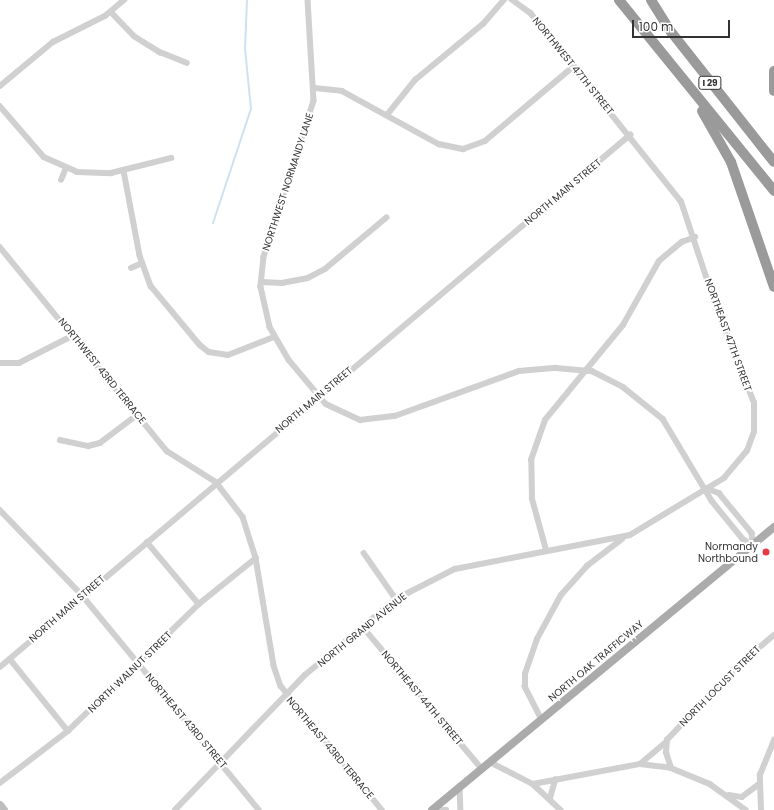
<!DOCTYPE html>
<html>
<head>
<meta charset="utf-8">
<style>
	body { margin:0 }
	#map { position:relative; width:774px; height:810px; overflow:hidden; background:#fff; font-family:Poppins,sans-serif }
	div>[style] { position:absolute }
	.stream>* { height:2px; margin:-1px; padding:0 1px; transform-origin:1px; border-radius:1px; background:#cfe2ee }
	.minor>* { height:5.5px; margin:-2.75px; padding:0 2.75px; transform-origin:2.75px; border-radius:2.75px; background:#d0d0d0 }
	.secondary>* { height:8px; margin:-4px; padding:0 4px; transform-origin:4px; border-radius:4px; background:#bdbdbd }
	.primary>* { height:8px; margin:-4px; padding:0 4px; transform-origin:4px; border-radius:4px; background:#ababab }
	.motorway>* { height:10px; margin:-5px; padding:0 5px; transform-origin:5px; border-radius:5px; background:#9a9a9a }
	.dots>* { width:11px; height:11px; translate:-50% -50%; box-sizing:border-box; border:2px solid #fff; border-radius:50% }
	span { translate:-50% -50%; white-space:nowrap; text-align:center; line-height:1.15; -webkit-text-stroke:4px #fff; paint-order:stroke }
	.shield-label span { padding:1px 3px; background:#fff; border:1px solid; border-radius:3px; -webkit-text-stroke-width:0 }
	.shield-label { font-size:9px; color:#333; font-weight:700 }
	.street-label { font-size:10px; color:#333 }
	.poi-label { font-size:10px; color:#333 }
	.right { translate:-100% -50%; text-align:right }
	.scale { position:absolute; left:632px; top:20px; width:98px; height:18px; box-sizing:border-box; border:2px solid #333; border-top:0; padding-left:5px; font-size:12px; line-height:14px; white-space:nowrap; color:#333; -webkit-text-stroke:3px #fff; paint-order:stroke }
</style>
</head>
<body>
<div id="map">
	<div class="stream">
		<div style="left:213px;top:223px;width:120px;rotate:-71.6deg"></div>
		<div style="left:251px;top:109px;width:60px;rotate:-95.7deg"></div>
		<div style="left:245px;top:49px;width:49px;rotate:-87.7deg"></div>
	</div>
	<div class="minor">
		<div style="left:308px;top:0;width:101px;rotate:86.6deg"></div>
		<div style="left:314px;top:101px;width:164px;rotate:107.8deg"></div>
		<div style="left:264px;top:257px;width:30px;rotate:96deg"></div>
		<div style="left:261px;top:287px;width:41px;rotate:77.3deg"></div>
		<div style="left:270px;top:327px;width:38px;rotate:60deg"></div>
		<div style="left:289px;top:360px;width:57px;rotate:49.9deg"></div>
		<div style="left:326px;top:404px;width:38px;rotate:25deg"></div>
		<div style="left:360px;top:420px;width:35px;rotate:-7deg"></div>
		<div style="left:395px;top:416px;width:132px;rotate:-19.9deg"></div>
		<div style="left:519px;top:371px;width:37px;rotate:-5deg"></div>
		<div style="left:556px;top:368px;width:36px;rotate:5deg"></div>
		<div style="left:592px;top:371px;width:35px;rotate:27deg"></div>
		<div style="left:623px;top:387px;width:51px;rotate:38.7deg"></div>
		<div style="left:663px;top:419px;width:96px;rotate:59.1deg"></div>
		<div style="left:712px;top:501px;width:49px;rotate:50.8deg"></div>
		<div style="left:743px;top:539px;width:12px;rotate:31deg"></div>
		<div style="left:111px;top:12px;width:33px;rotate:46deg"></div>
		<div style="left:134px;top:36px;width:31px;rotate:32deg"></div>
		<div style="left:160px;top:52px;width:29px;rotate:22deg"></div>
		<div style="left:0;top:86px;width:69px;rotate:-39.7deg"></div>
		<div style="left:53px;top:42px;width:58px;rotate:-26.6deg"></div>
		<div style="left:105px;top:16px;width:25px;rotate:-40deg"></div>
		<div style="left:315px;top:88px;width:27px;rotate:6deg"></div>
		<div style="left:342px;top:91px;width:111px;rotate:28.7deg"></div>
		<div style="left:439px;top:144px;width:25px;rotate:12deg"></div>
		<div style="left:463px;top:149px;width:23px;rotate:-20deg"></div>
		<div style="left:485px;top:141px;width:116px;rotate:-40.1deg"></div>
		<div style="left:0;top:106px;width:67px;rotate:49.2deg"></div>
		<div style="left:44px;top:157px;width:36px;rotate:24deg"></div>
		<div style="left:77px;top:172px;width:34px;rotate:2deg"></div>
		<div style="left:111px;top:173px;width:62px;rotate:-14deg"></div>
		<div style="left:387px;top:115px;width:45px;rotate:-51.3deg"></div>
		<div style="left:415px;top:80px;width:88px;rotate:-39.5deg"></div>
		<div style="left:483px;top:24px;width:32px;rotate:-49deg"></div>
		<div style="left:124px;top:171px;width:86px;rotate:79.3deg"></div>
		<div style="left:140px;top:256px;width:32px;rotate:70deg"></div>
		<div style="left:151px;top:286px;width:77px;rotate:50.3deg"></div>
		<div style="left:200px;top:345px;width:11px;rotate:38deg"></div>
		<div style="left:209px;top:352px;width:19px;rotate:9deg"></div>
		<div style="left:228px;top:355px;width:49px;rotate:-21.4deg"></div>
		<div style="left:61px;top:180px;width:13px;rotate:-67deg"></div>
		<div style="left:0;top:247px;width:264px;rotate:50.7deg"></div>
		<div style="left:167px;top:451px;width:58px;rotate:32.3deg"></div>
		<div style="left:216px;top:482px;width:44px;rotate:52.4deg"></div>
		<div style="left:243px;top:517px;width:43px;rotate:72.4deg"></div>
		<div style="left:256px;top:558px;width:109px;rotate:80.5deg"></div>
		<div style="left:274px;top:666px;width:21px;rotate:71deg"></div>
		<div style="left:281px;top:686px;width:160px;rotate:50.8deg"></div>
		<div style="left:131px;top:268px;width:12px;rotate:-24deg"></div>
		<div style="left:262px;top:282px;width:20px;rotate:3deg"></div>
		<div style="left:282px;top:283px;width:26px;rotate:-11deg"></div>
		<div style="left:308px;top:278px;width:19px;rotate:-28deg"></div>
		<div style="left:325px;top:269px;width:80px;rotate:-39.9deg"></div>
		<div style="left:0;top:363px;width:19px"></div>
		<div style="left:19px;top:363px;width:59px;rotate:-27deg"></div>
		<div style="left:60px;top:440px;width:29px;rotate:12deg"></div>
		<div style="left:88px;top:446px;width:12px;rotate:-14deg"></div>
		<div style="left:100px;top:443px;width:46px;rotate:-37.1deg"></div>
		<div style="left:708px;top:489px;width:12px;rotate:20deg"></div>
		<div style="left:719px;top:493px;width:52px;rotate:50.5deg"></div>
		<div style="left:752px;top:533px;width:12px;rotate:85deg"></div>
		<div style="left:0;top:510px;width:118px;rotate:46deg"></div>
		<div style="left:82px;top:595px;width:278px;rotate:50.5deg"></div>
		<div style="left:147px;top:542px;width:81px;rotate:50deg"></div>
		<div style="left:546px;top:550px;width:53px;rotate:-105.4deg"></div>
		<div style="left:532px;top:499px;width:39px;rotate:-91deg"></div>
		<div style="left:531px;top:460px;width:42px;rotate:-70.7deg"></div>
		<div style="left:545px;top:420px;width:123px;rotate:-50.6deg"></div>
		<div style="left:623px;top:325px;width:73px;rotate:-60.6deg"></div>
		<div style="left:659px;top:261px;width:30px;rotate:-40deg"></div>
		<div style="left:682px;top:242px;width:14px;rotate:-21deg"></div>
		<div style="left:364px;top:553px;width:56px;rotate:55.2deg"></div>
		<div style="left:363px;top:627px;width:185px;rotate:50deg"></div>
		<div style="left:10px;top:659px;width:92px;rotate:51.1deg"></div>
		<div style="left:0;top:667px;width:825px;rotate:-40.18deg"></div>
		<div style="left:541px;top:719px;width:36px;rotate:-117deg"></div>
		<div style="left:525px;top:687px;width:13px;rotate:-90deg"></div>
		<div style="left:525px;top:674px;width:37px;rotate:-71deg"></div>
		<div style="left:537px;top:639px;width:50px;rotate:-61.4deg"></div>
		<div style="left:561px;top:595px;width:39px;rotate:-48deg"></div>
		<div style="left:587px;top:566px;width:44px;rotate:-37.6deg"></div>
		<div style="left:490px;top:762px;width:48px;rotate:27.1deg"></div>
		<div style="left:533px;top:784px;width:38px;rotate:43deg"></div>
		<div style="left:640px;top:764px;width:34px;rotate:-40deg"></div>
		<div style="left:671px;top:768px;width:16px;rotate:-108deg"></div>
		<div style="left:666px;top:753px;width:13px;rotate:-86deg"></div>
		<div style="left:667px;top:740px;width:98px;rotate:-46.7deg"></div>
		<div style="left:734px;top:669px;width:52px;rotate:-40.4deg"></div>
		<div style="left:0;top:783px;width:86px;rotate:-37.4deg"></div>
		<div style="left:68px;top:731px;width:182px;rotate:-44.1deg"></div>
		<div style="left:199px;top:604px;width:73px;rotate:-38.9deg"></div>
		<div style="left:533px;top:784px;width:109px;rotate:-10.6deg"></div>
		<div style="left:640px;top:764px;width:31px;rotate:7deg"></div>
		<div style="left:671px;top:768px;width:42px;rotate:22.3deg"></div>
		<div style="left:710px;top:784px;width:44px;rotate:35.8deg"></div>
		<div style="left:460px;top:786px;width:24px;rotate:88deg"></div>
		<div style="left:729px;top:795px;width:13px;rotate:9deg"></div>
		<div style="left:742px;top:797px;width:21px;rotate:-37deg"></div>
		<div style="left:550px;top:798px;width:19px;rotate:-74deg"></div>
		<div style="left:175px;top:810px;width:187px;rotate:-46.1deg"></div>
		<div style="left:305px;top:675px;width:119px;rotate:-39.9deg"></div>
		<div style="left:396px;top:599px;width:66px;rotate:-27deg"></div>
		<div style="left:455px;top:569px;width:178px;rotate:-11deg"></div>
		<div style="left:630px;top:535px;width:110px;rotate:-31.2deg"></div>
		<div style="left:724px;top:478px;width:35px;rotate:-50deg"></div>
		<div style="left:747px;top:451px;width:20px;rotate:-70deg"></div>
		<div style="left:754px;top:432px;width:29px;rotate:-90deg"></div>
		<div style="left:754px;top:403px;width:103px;rotate:-111.6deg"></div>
		<div style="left:716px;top:307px;width:111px;rotate:-108.4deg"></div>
		<div style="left:681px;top:202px;width:241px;rotate:-128.6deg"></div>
		<div style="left:531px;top:14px;width:24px;rotate:-144deg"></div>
		<div style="left:440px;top:810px;width:6px"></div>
		<div style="left:761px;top:810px;width:35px;rotate:-92deg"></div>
		<div style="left:760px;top:775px;width:38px;rotate:-68deg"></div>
	</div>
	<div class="secondary">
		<div style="left:0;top:805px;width:6px;rotate:51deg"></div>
	</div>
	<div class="primary">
		<div style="left:432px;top:810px;width:444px;rotate:-39.6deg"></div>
	</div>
	<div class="motorway">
		<div style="left:619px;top:0;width:246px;rotate:50.9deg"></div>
		<div style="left:651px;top:0;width:39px;rotate:58deg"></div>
		<div style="left:672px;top:33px;width:164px;rotate:51.7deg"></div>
		<div style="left:774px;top:71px;width:20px;rotate:90deg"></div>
		<div style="left:702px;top:111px;width:59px;rotate:60.4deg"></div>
		<div style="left:731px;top:162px;width:132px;rotate:71deg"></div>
	</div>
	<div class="dots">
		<div style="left:766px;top:552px;background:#e63946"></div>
	</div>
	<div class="shield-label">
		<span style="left:710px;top:83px">I 29</span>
	</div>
	<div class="street-label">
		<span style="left:573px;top:66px;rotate:51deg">NORTHWEST 47TH STREET</span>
		<span style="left:288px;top:182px;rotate:-72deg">NORTHWEST NORMANDY LANE</span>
		<span style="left:563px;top:192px;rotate:-40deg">NORTH MAIN STREET</span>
		<span style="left:728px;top:335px;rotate:70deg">NORTHEAST 47TH STREET</span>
		<span style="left:102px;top:371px;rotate:51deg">NORTHWEST 43RD TERRACE</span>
		<span style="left:314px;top:400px;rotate:-40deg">NORTH MAIN STREET</span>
		<span style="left:67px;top:609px;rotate:-41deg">NORTH MAIN STREET</span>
		<span style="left:362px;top:630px;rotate:-39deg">NORTH GRAND AVENUE</span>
		<span style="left:596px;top:661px;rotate:-40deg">NORTH OAK TRAFFICWAY</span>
		<span style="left:130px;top:672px;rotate:-44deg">NORTH WALNUT STREET</span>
		<span style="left:720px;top:686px;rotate:-45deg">NORTH LOCUST STREET</span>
		<span style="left:422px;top:698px;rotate:50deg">NORTHEAST 44TH STREET</span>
		<span style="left:186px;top:721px;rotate:50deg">NORTHEAST 43RD STREET</span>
		<span style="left:330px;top:748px;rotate:50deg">NORTHEAST 43RD TERRACE</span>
	</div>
	<div class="poi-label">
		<span class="right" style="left:758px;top:552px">Normandy<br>Northbound</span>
	</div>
	<div class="scale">100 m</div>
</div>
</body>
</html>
